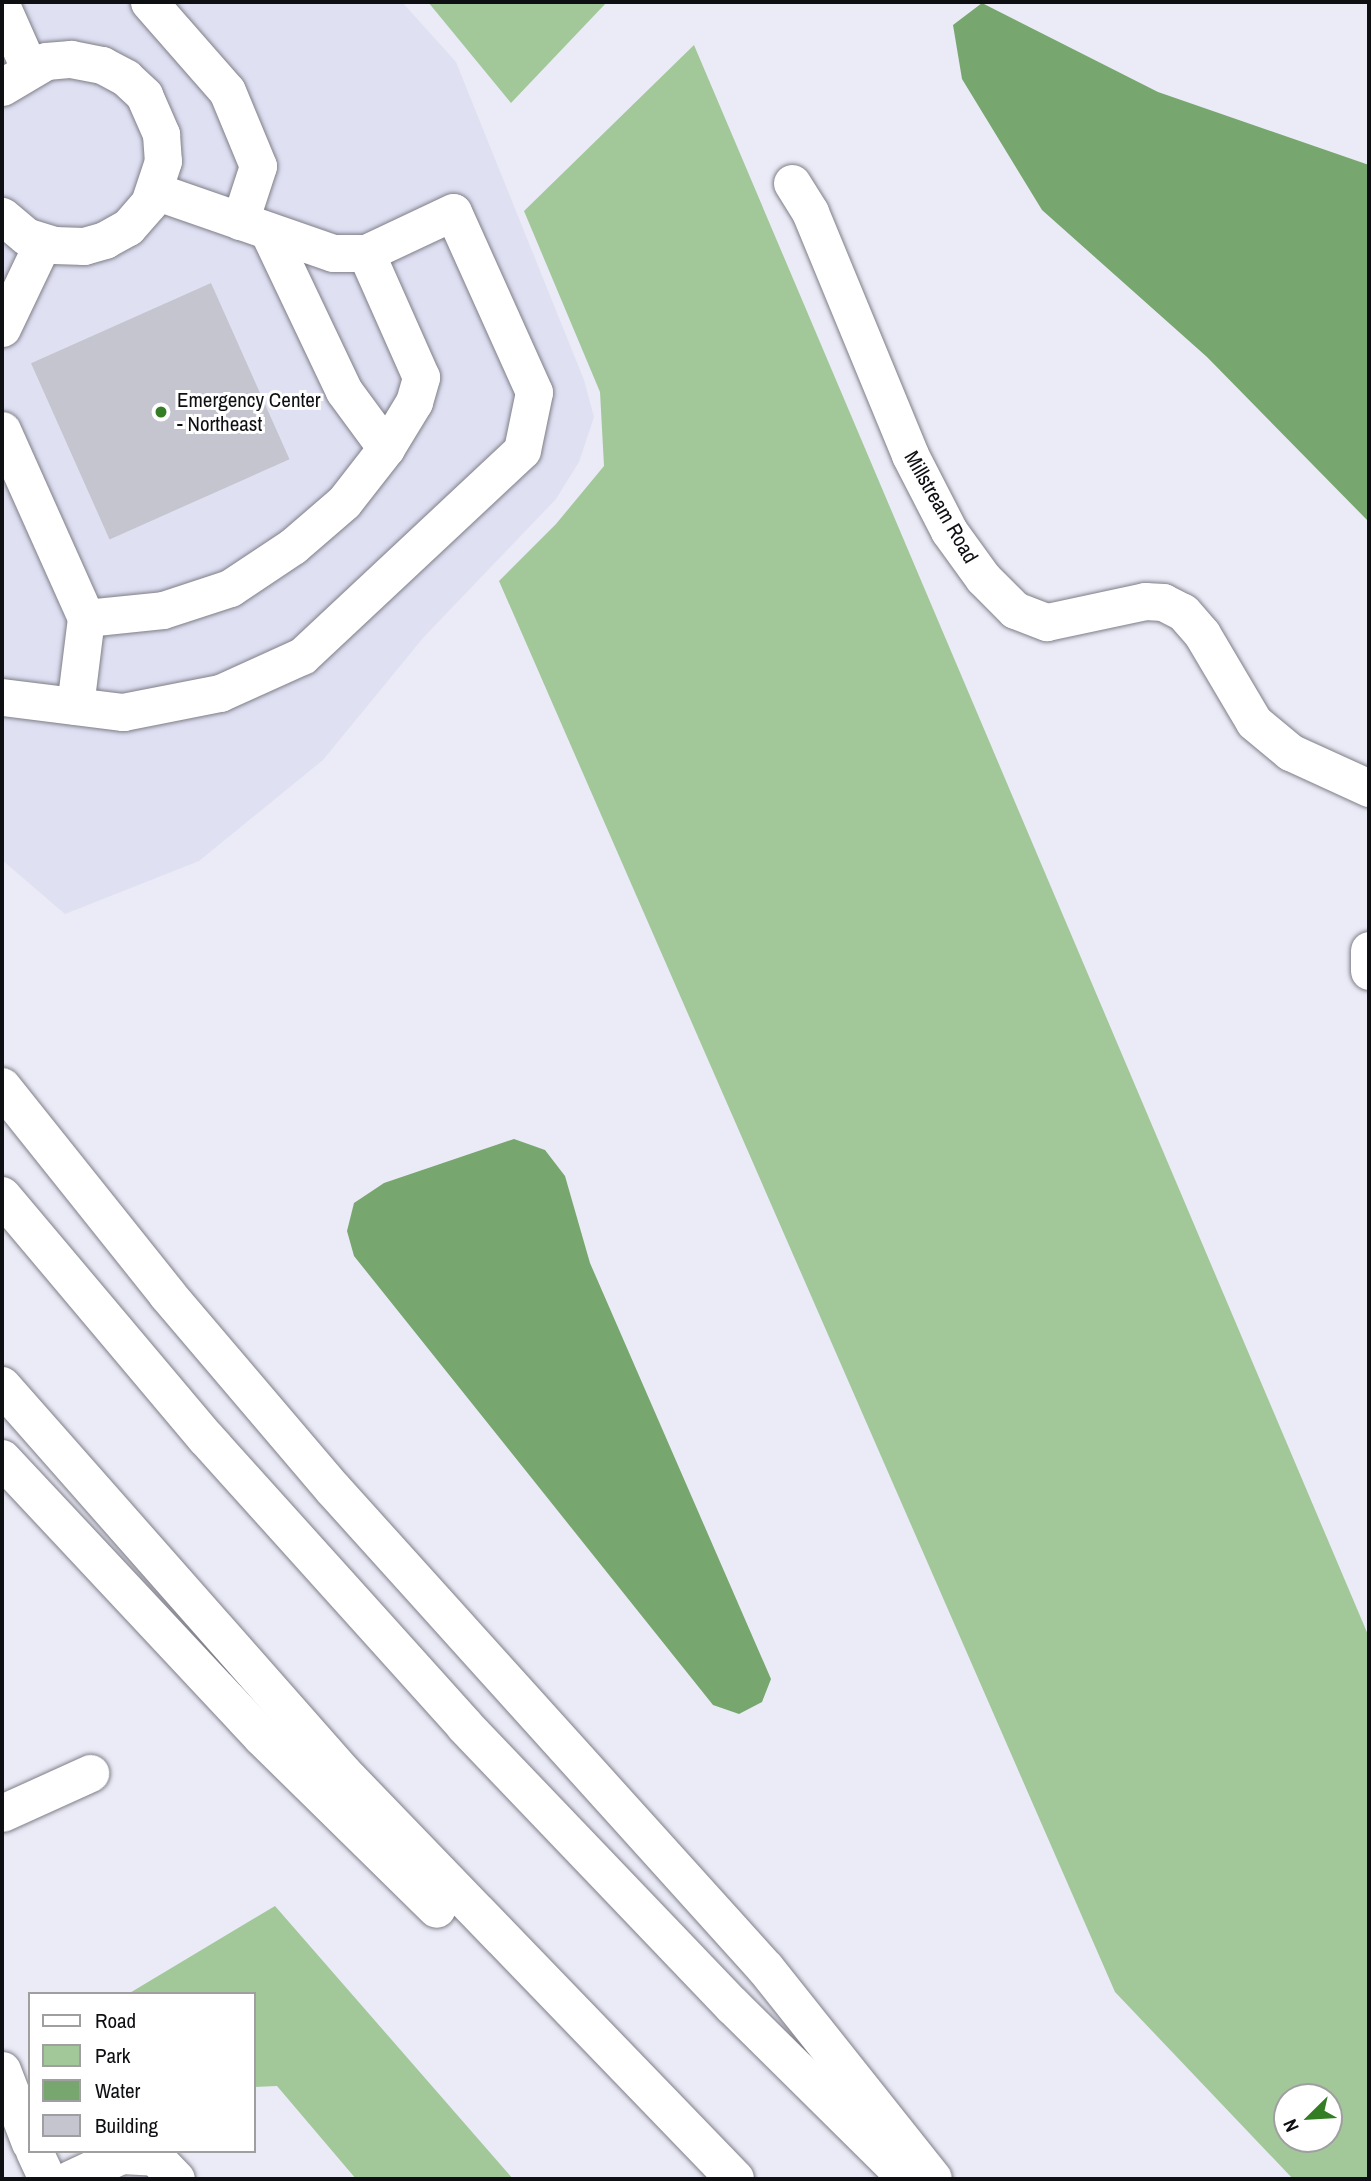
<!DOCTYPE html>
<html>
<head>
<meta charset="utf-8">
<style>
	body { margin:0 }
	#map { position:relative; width:1371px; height:2181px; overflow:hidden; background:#eaebf6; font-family:"Archivo Narrow",sans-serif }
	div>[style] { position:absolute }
	.built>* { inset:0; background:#dfe0f2 }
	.green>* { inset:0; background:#a2c89a }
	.water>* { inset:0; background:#77a76e }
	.building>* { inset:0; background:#c5c5d0; transform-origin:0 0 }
	.roads { filter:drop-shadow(0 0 2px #7e7e88) drop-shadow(0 0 2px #7e7e88) }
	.minor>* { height:37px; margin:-18.5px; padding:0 18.5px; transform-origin:18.5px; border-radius:18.5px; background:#fff }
	.highway>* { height:38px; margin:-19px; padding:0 19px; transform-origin:19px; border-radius:19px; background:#fff }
	.dots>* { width:19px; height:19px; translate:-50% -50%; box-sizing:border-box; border:4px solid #fff; border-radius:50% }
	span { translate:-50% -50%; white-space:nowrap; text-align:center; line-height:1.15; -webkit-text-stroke:6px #fff; paint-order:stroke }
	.poi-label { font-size:21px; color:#0e0f12 }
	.left { translate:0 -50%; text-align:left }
	.street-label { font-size:21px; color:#0e0f12 }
	.frame { position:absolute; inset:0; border:4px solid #0e0f12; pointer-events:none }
	.legend { position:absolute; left:28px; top:1992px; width:228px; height:161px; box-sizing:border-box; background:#fff; border:2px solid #9f9fa0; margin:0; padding:9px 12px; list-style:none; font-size:21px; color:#0e0f12 }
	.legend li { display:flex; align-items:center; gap:14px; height:35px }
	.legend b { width:35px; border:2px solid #9f9fa0 }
	.north { position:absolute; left:1273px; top:2083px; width:70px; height:70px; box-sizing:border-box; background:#fff; border:2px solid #9f9fa0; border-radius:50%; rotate:246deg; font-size:19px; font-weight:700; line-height:28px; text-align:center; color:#0e0f12 }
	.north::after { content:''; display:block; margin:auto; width:24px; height:32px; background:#337e24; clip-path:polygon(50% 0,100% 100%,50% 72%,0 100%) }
</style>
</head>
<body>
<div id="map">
	<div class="built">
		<div style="clip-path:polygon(2px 2px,402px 2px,456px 62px,584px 380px,594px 417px,579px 462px,556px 499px,423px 638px,323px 760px,199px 861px,65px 914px,2px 860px)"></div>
	</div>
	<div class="green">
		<div style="clip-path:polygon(428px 2px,607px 2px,511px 103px)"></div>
		<div style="clip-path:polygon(evenodd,694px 45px,1369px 1637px,1369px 2179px,1293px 2179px,1115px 1992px,499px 581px,556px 524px,604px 466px,600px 392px,524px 211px,694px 45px,1287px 2097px,1329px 2097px,1329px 2139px,1287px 2139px,1287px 2097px)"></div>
		<div style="clip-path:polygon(275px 1906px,513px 2179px,356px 2179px,277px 2086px,254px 2087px,254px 1994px,128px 1994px)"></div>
	</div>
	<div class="water">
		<div style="clip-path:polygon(982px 3px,1158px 92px,1369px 165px,1369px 522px,1207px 357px,1042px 210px,962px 79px,953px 25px)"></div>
		<div style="clip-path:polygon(514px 1139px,545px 1150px,565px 1176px,590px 1263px,771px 1679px,762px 1702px,739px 1714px,713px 1705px,354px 1256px,347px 1231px,354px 1203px,384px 1183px)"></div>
	</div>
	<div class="building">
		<div style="left:211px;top:283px;width:193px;height:197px;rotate:66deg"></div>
	</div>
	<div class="roads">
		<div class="minor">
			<div style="left:149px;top:2px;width:118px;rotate:48.8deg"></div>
			<div style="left:227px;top:91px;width:81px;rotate:67.5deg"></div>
			<div style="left:258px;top:166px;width:58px;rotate:108.1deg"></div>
			<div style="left:2px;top:7px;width:67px;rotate:66.1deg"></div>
			<div style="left:2px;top:87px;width:51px;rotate:-30.6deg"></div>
			<div style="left:46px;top:61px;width:25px;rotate:-5deg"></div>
			<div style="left:71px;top:59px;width:32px;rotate:11deg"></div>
			<div style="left:102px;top:65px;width:27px;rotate:28deg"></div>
			<div style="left:126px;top:78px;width:25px;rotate:43deg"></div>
			<div style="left:144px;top:95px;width:43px;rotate:66.4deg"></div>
			<div style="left:161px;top:134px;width:27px;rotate:86deg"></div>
			<div style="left:163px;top:161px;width:44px;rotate:108.4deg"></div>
			<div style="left:149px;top:203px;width:32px;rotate:131deg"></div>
			<div style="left:128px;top:227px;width:26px;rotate:151deg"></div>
			<div style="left:105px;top:240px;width:22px;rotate:164deg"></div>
			<div style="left:84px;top:246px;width:30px;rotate:-178deg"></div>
			<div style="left:54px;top:245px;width:28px;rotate:-163deg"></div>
			<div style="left:27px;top:237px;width:33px;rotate:-140deg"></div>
			<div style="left:792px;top:183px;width:34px;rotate:58deg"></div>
			<div style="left:810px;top:212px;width:263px;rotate:67.6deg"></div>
			<div style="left:910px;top:455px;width:85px;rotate:62.8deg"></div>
			<div style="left:949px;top:531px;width:58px;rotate:54.1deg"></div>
			<div style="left:983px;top:578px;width:45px;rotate:45deg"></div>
			<div style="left:1015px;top:610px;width:34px;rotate:21deg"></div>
			<div style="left:1047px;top:622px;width:100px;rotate:-12.1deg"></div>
			<div style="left:1145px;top:601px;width:18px;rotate:3deg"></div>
			<div style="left:1163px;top:602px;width:22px;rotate:27deg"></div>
			<div style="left:1183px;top:612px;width:29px;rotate:49deg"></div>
			<div style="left:1202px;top:634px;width:102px;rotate:59.4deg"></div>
			<div style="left:1254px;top:722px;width:47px;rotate:39.8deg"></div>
			<div style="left:1290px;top:752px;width:87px;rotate:24.5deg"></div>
			<div style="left:268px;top:231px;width:177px;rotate:64.6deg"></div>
			<div style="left:344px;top:391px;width:71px;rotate:53.6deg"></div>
			<div style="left:2px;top:328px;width:95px;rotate:-64.5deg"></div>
			<div style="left:2px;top:430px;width:206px;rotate:65.9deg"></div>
			<div style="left:86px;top:618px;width:77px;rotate:-5.9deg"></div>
			<div style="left:163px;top:610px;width:71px;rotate:-18.2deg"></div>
			<div style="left:230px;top:588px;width:76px;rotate:-33.7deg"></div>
			<div style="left:293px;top:546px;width:67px;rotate:-40.8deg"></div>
			<div style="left:344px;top:502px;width:68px;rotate:-52.1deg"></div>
			<div style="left:386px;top:448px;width:54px;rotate:-58.7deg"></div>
			<div style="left:414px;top:402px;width:26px;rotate:-74deg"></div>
			<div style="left:421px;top:377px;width:136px;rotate:-113.9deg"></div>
			<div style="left:2px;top:697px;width:122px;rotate:7.1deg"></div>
			<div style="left:123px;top:712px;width:99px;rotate:-11.1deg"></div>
			<div style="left:220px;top:693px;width:90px;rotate:-24.3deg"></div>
			<div style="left:302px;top:656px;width:301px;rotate:-43.1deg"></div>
			<div style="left:522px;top:450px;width:59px;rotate:-78.3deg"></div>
			<div style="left:534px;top:392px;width:197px;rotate:-114.2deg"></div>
			<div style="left:453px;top:212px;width:96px;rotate:154.8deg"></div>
			<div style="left:366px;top:253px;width:33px;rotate:180deg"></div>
			<div style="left:333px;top:253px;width:188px;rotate:-160.8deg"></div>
			<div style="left:75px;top:706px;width:89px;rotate:-82.9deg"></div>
			<div style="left:1369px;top:950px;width:21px;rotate:90deg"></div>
			<div style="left:2px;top:1813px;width:97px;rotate:-24.4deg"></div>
			<div style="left:2px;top:2070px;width:78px;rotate:69deg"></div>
			<div style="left:34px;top:2151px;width:31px;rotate:65deg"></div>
			<div style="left:70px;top:2179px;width:56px;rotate:-25.2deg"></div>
			<div style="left:121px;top:2155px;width:34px;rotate:3deg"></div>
			<div style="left:155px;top:2157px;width:30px;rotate:46deg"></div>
		</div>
		<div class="highway">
			<div style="left:2px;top:1087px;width:265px;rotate:51.4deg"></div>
			<div style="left:167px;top:1294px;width:256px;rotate:49.6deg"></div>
			<div style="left:333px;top:1489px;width:646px;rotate:47.95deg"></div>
			<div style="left:766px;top:1969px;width:268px;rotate:51.5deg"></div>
			<div style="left:2px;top:1196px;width:317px;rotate:49.9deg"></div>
			<div style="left:206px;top:1438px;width:387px;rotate:48deg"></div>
			<div style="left:465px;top:1726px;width:388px;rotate:46.3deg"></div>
			<div style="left:733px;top:2006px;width:240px;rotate:44.7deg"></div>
			<div style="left:2px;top:1386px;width:517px;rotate:48.61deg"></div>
			<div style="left:344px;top:1774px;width:563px;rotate:46.01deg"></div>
			<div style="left:2px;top:1459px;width:381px;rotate:46.9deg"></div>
			<div style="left:262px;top:1737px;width:245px;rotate:44.5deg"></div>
		</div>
	</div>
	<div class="dots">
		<div style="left:161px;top:412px;background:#337e24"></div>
	</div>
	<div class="poi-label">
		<span class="left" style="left:177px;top:412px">Emergency Center<br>- Northeast</span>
	</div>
	<div class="street-label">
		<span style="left:941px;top:507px;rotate:60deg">Millstream Road</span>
	</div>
	<div class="frame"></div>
	<ul class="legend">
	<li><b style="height:9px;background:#fff"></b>Road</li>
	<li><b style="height:19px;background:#a2c89a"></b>Park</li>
	<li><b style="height:19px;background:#77a76e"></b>Water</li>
	<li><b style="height:19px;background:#c5c5d0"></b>Building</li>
	</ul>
	<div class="north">N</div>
</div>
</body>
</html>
